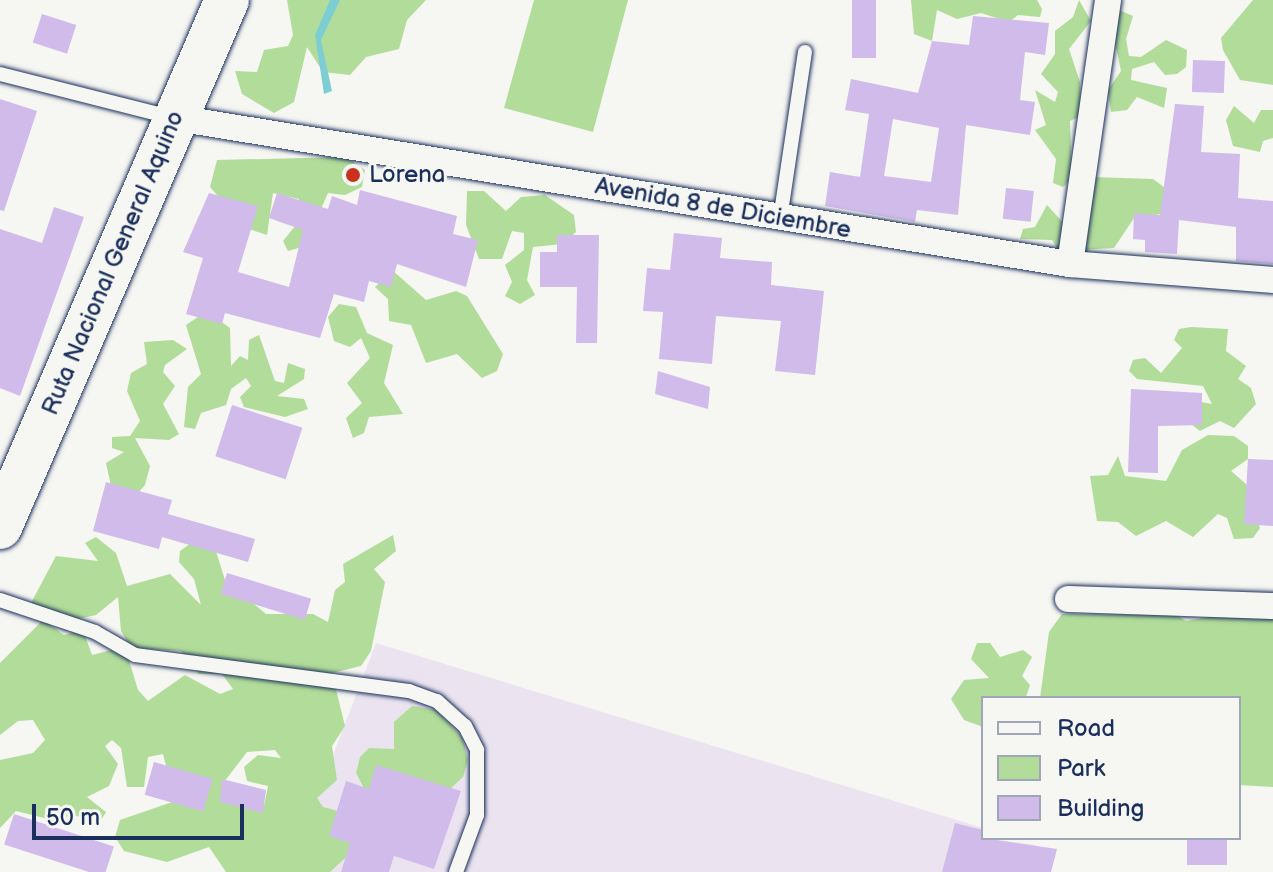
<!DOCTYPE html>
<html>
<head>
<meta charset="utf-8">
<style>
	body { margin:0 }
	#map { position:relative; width:1273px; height:872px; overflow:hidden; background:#f6f6f2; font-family:"Balsamiq Sans",sans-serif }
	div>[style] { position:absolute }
	.built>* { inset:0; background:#ebe4f0 }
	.green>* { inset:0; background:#b2dc99 }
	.water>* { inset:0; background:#7cced3 }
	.building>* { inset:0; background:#d0bbeb; transform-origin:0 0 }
	.roads { filter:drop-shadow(0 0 2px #1b2f5e) drop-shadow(0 0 2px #1b2f5e) }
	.service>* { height:14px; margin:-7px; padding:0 7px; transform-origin:7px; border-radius:7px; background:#f6f6f2 }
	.minor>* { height:26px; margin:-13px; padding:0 13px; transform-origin:13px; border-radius:13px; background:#f6f6f2 }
	.trunk>* { height:44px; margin:-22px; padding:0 22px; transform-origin:22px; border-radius:22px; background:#f6f6f2 }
	.dots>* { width:22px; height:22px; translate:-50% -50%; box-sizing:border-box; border:4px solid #f6f6f2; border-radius:50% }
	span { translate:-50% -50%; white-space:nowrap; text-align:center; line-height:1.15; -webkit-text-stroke:6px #f6f6f2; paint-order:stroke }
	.poi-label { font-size:24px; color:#1b2f5e }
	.left { translate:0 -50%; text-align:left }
	.street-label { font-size:24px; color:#1b2f5e }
	.legend { position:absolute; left:981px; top:696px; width:260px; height:144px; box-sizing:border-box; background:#f6f6f2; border:2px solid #9ea6b7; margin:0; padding:10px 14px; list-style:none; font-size:24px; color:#1b2f5e }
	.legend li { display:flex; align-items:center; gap:16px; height:40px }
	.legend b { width:40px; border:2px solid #9ea6b7 }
	.scale { position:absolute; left:32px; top:804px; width:212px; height:36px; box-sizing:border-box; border:4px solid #1b2f5e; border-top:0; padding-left:10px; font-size:24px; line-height:28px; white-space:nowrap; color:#1b2f5e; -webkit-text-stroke:6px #f6f6f2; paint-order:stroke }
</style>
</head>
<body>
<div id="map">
	<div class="built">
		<div style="clip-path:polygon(376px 643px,983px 828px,983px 838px,1036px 845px,1031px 872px,288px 872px)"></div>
	</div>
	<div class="green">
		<div style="clip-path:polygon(287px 0,426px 0,407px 20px,399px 49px,366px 57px,350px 75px,323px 72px,307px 47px,294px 102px,274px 113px,242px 94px,235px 71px,257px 72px,264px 50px,288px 46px,293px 35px)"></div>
		<div style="clip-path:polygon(534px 0,628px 0,593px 132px,504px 108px)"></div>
		<div style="clip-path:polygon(911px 0,1037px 0,1042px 9px,1040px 17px,1018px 15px,1009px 22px,981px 13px,957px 19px,937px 10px,932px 41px,914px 34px)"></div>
		<div style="clip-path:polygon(1079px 0,1091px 21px,1069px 49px,1080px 82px,1081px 116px,1070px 121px,1072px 178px,1063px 187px,1053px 183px,1056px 159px,1035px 130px,1046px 125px,1035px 90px,1055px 102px,1058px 92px,1041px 74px,1055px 54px,1055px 31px,1073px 17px)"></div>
		<div style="clip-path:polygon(1253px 0,1273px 0,1273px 85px,1240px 80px,1223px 50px,1221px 38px)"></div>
		<div style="clip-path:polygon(1119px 10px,1133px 16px,1126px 39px,1129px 56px,1141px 57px,1166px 40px,1187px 50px,1186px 67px,1177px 74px,1165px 75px,1154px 62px,1132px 69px,1131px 80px,1167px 88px,1164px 108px,1137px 97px,1127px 110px,1111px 112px,1108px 90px,1121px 71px,1114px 38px)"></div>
		<div style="clip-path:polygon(1234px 106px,1254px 123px,1261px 110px,1273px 110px,1273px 138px,1263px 141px,1260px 152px,1233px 146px,1226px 120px)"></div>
		<div style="clip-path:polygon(346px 157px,365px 170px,362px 187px,345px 195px,328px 193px,305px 246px,288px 251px,283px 241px,296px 225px,299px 199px,273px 193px,267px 235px,246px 228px,210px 187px,217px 160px)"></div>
		<div style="clip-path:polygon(1092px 177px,1153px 179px,1172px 193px,1175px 212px,1134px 218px,1114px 248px,1059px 251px,1052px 240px,1020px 239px,1023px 229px,1035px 227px,1047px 205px,1067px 227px)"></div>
		<div style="clip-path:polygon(467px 191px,484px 191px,506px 211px,521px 197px,545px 195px,574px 215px,576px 232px,563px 244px,533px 247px,527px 280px,535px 295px,520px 304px,505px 296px,512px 282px,505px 265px,524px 250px,524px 233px,512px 231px,502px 259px,479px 259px,466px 225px)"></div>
		<div style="clip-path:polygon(392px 270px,426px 300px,456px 291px,467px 296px,503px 354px,497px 371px,482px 378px,457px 354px,426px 363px,411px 325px,389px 321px,388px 299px,375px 287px)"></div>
		<div style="clip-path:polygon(339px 304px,356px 307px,367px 333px,393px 345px,384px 383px,403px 414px,369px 417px,364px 433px,353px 438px,346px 418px,362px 403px,347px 383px,370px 358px,361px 338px,350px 347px,334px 341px,328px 317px)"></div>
		<div style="clip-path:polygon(216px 318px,230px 328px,231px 366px,240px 356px,248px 360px,249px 340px,259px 335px,275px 381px,284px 383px,288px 363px,305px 369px,304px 379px,277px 396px,304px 399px,308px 409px,285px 417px,244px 407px,240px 397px,251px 386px,246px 378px,231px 389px,226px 405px,201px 413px,195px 429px,184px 427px,188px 387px,201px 374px,186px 325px,198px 317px)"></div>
		<div style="clip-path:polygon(1191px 327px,1228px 329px,1226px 351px,1246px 366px,1238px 379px,1251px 388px,1256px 404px,1234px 428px,1220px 421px,1200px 431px,1191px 424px,1201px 402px,1212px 404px,1203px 386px,1137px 379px,1129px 371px,1133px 360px,1145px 358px,1161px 373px,1182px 348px,1174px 340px,1179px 329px)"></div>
		<div style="clip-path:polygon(173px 340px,187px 349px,165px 365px,163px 372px,175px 386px,163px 404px,179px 434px,169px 440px,135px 438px,150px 466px,145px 485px,137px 494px,111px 486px,106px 463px,124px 452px,112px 448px,112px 437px,130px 436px,140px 421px,127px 391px,131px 373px,147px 364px,144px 342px)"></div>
		<div style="clip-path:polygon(1208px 435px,1234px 436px,1248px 446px,1248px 459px,1231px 471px,1246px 484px,1260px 528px,1253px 538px,1234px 539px,1227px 518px,1218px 514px,1193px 537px,1166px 521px,1136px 536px,1118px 522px,1097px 521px,1090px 476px,1108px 475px,1118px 456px,1125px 476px,1166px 481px,1182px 450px)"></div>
		<div style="clip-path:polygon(evenodd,393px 535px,396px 551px,374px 569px,385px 582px,371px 651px,361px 666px,332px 673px,345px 726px,332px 746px,337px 780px,317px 798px,323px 807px,338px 811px,355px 849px,330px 872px,226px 872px,209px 847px,167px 862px,124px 851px,115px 837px,120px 820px,175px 801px,163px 754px,148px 757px,144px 787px,127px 787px,121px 748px,112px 740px,105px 746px,118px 764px,109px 786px,87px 797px,106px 812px,100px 822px,73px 815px,56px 821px,16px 811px,0 828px,0 760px,33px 753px,45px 740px,33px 720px,18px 721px,0 735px,0 663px,43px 620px,64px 635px,83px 630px,92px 655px,115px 649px,128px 657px,138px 690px,148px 701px,185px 675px,220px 694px,233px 689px,222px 674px,199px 674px,181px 651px,131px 648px,121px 631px,118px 597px,96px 615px,69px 621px,31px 603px,56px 556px,98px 561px,85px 543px,96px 537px,116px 553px,127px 586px,170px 574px,201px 605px,194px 579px,179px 562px,180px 551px,197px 539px,214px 545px,225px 580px,266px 614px,313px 614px,328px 622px,335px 590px,345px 582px,343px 564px,393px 535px,275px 750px,281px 758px,258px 755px,244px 767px,247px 781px,268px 786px,264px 806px,224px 782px,247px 752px,275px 750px)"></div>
		<div style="clip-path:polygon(1273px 606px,1273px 787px,1239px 785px,1239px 698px,1040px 698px,1049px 632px,1062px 614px,1176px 615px,1186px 621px)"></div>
		<div style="clip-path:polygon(977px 643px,990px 643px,1000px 657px,1023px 650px,1032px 657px,1022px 676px,1030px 685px,1026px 697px,983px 698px,983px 727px,964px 720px,951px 699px,964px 680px,989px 678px,971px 659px)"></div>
		<div style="clip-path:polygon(412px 706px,436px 710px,462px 737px,468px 760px,463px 777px,450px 789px,365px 790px,356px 773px,360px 757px,369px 748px,394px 749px,394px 722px)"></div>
	</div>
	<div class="water">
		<div style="clip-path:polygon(330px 0,340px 0,321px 40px,332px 91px,324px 94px,315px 35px)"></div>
	</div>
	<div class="building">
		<div style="left:852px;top:0;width:24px;height:58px"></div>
		<div style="left:42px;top:14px;width:36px;height:30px;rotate:18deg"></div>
		<div style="clip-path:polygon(evenodd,973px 16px,1049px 23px,1045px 55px,1025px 52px,1020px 100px,1035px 102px,1030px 135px,966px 125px,958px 215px,917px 210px,915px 222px,825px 206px,830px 172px,860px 177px,869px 114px,845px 110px,851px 79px,918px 93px,932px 41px,969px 45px,973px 16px,893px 119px,939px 128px,931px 182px,884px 176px,893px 119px)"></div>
		<div style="left:1193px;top:60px;width:32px;height:32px;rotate:2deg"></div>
		<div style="clip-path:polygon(0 99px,37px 111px,4px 211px,0 210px)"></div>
		<div style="clip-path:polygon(1175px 104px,1204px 106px,1201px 152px,1240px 154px,1238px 198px,1273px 201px,1273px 264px,1236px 261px,1236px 227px,1179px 220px,1177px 254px,1145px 252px,1145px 240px,1133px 239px,1134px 213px,1160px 215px)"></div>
		<div style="left:1006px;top:188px;width:28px;height:31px;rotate:6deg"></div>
		<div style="clip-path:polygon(360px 190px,457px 216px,453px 234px,478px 240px,466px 287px,397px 264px,391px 287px,369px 281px,364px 302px,334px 294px,320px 338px,225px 313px,222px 324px,186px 314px,203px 258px,183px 252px,209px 193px,258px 206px,238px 272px,289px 287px,303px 230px,269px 218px,277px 193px,328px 209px,332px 196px,357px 205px)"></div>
		<div style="clip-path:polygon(54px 207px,84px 217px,20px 396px,0 388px,0 229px,42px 243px)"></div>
		<div style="clip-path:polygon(674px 233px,722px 238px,720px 258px,772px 262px,771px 285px,824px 291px,815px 375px,775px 371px,781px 321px,716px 316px,712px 364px,659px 359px,663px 312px,643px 311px,647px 268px,670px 270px)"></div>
		<div style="clip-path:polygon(557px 235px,599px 235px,597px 343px,576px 343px,577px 287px,540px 287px,540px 252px,557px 252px)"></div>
		<div style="clip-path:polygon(658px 371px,710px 387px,708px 409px,655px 394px)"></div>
		<div style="clip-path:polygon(1131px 389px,1202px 393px,1202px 425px,1158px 426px,1158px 473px,1128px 472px)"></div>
		<div style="left:232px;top:405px;width:74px;height:54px;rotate:18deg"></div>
		<div style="clip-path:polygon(1248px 459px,1273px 460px,1273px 526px,1244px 524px)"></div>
		<div style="clip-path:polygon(106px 482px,172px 500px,168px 514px,255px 539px,248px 562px,162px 537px,159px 549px,93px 531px)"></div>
		<div style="left:227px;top:573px;width:88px;height:22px;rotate:17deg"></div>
		<div style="left:154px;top:762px;width:61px;height:34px;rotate:16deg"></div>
		<div style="clip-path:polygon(376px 765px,461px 791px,434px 869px,394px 856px,389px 872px,341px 872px,350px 843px,329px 836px,346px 781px,369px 789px)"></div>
		<div style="clip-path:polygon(222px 779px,266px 790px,263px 813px,220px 802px)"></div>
		<div style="left:14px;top:814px;width:105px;height:32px;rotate:18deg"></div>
		<div style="clip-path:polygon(955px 823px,983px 830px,983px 838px,1057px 849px,1051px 872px,942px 872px)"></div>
		<div style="left:1187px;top:838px;width:40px;height:27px"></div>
	</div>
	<div class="roads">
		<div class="service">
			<div style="left:0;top:74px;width:175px;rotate:14.2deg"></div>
			<div style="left:780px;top:219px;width:169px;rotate:-81.5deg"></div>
			<div style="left:0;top:600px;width:100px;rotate:18.6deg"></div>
			<div style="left:95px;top:632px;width:46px;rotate:29.9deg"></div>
			<div style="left:135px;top:655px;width:276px;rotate:7.5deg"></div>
			<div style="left:409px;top:691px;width:30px;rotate:20deg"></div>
			<div style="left:437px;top:701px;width:38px;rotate:42deg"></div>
			<div style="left:465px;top:726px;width:27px;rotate:63deg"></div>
			<div style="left:477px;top:750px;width:65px;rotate:90deg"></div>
			<div style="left:477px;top:815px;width:61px;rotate:110.2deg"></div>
		</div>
		<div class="minor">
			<div style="left:176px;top:118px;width:906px;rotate:9.28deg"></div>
			<div style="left:1070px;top:264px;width:204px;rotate:4.5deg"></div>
			<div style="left:1070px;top:264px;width:267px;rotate:-81.8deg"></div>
			<div style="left:1068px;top:599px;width:205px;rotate:2deg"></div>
		</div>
		<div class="trunk">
			<div style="left:0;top:527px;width:574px;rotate:-66.7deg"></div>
		</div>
	</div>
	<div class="dots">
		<div style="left:353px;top:175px;background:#c8321e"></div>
	</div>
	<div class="poi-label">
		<span class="left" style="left:369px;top:175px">Lorena</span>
	</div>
	<div class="street-label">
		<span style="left:723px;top:208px;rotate:10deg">Avenida 8 de Diciembre</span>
		<span style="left:113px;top:263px;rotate:-67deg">Ruta Nacional General Aquino</span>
	</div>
	<ul class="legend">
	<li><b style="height:10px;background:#f6f6f2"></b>Road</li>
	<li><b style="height:22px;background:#b2dc99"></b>Park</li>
	<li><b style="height:22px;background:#d0bbeb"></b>Building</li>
	</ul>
	<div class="scale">50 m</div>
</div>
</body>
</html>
